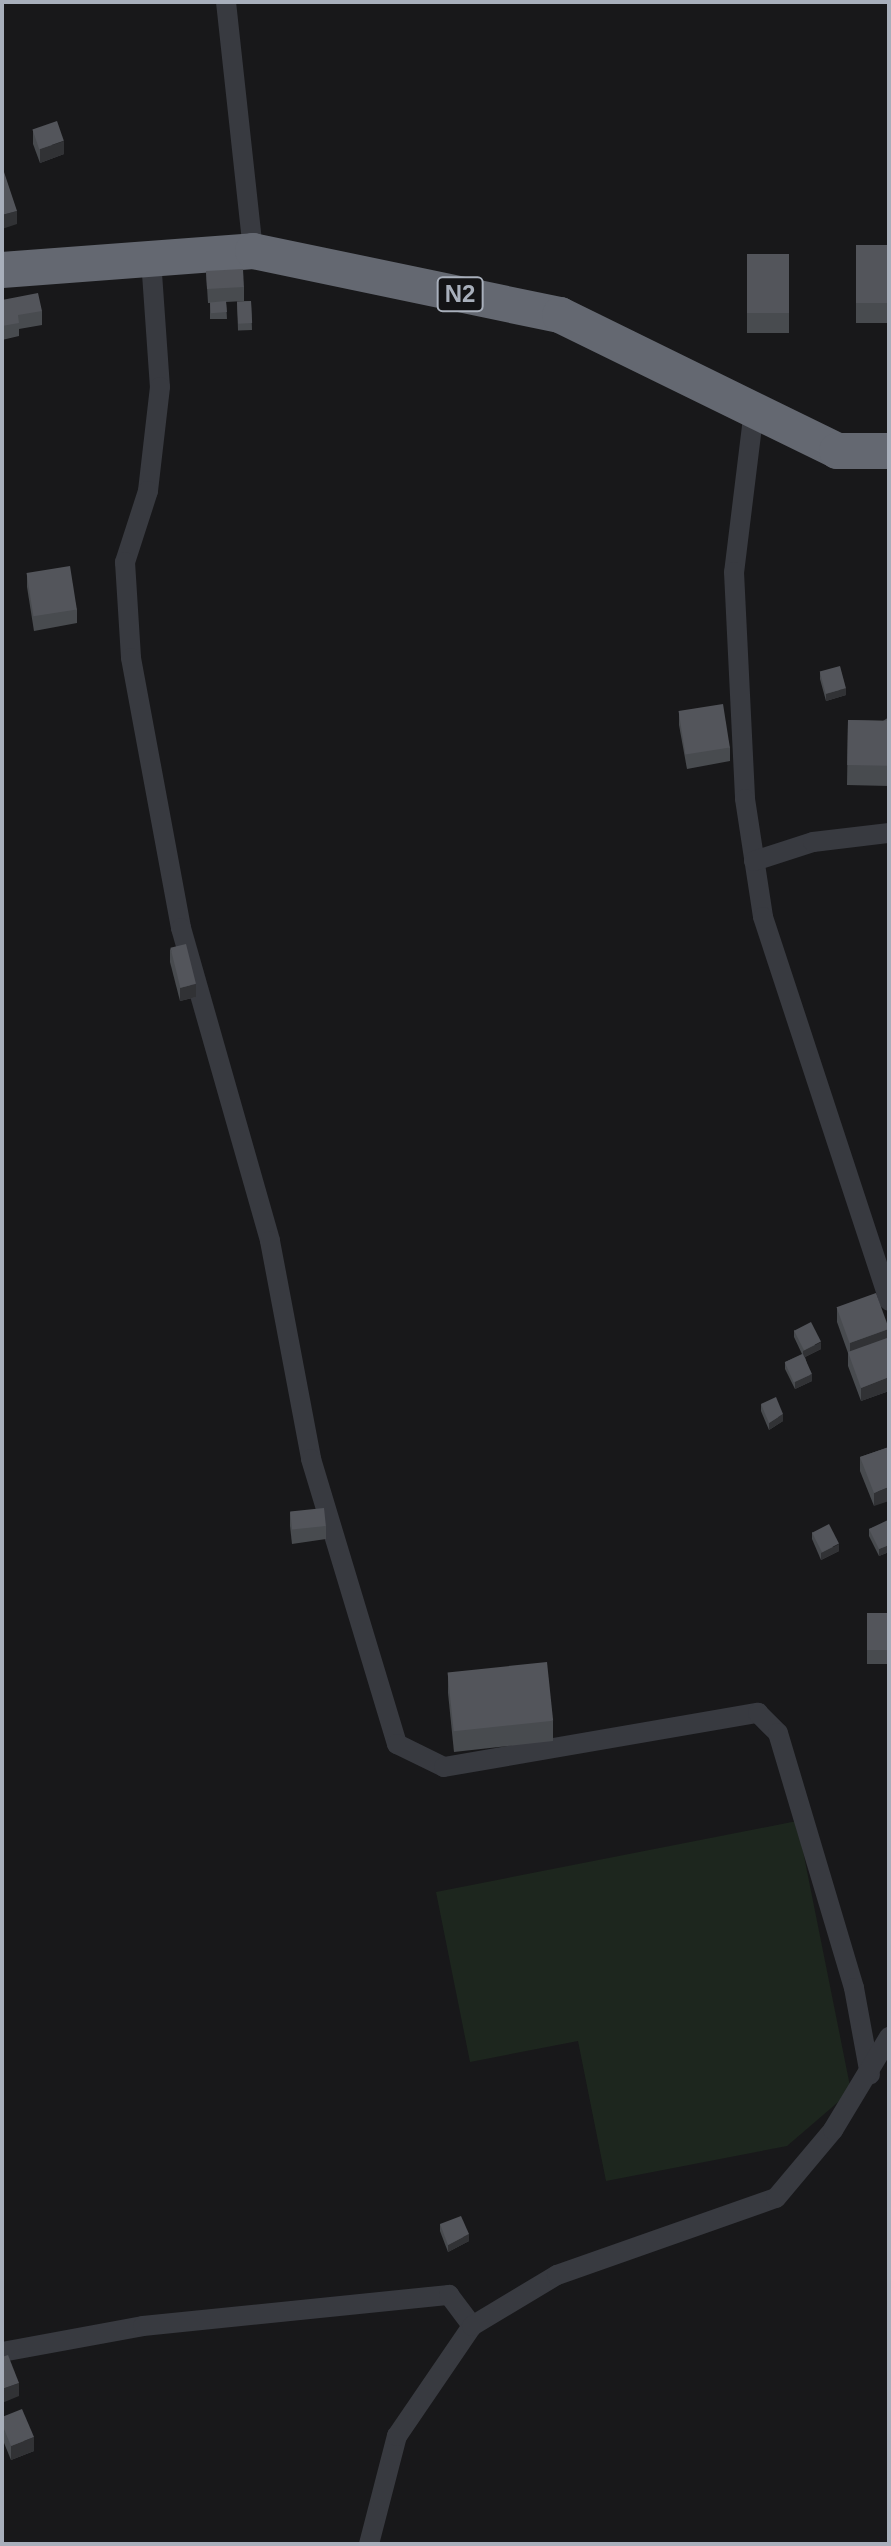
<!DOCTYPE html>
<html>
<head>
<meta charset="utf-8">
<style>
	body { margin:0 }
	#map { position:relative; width:891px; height:2546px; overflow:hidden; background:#18181a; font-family:Arial,sans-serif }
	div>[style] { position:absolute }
	.green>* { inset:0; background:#1d261e }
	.street>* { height:20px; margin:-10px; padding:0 10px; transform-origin:10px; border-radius:10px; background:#383a40 }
	.highway>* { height:36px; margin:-18px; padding:0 18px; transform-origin:18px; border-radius:18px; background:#646871 }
	.wall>* { inset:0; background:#484b4f; transform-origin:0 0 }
	.shaded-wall>* { inset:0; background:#313235 }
	.building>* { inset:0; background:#53555b; transform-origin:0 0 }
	span { translate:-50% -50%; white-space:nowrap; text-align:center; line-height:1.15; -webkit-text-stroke:6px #131315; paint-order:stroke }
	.shield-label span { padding:2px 6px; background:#131315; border:2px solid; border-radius:6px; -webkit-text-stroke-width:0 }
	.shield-label { font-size:24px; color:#a8afbb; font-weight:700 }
	.frame { position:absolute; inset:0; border:4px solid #a8afbb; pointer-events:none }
</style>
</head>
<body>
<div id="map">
	<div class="green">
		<div style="clip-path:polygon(797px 1821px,851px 2091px,787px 2146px,606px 2181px,578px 2041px,470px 2062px,436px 1892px)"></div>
	</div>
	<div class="street">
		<div style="left:226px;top:2px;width:250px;rotate:83.8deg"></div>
		<div style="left:151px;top:259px;width:128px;rotate:86deg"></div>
		<div style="left:160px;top:387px;width:105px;rotate:96.6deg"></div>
		<div style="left:148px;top:491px;width:75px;rotate:107.9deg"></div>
		<div style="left:125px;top:562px;width:96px;rotate:86.4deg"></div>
		<div style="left:131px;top:658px;width:275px;rotate:79.5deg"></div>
		<div style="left:181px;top:928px;width:325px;rotate:74.1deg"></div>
		<div style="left:270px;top:1241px;width:222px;rotate:79.3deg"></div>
		<div style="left:311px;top:1459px;width:298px;rotate:73.2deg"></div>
		<div style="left:397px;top:1744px;width:52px;rotate:26.1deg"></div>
		<div style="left:444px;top:1767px;width:319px;rotate:-9.8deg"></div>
		<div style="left:758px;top:1713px;width:28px;rotate:45deg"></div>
		<div style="left:778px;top:1733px;width:266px;rotate:73.4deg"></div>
		<div style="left:854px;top:1988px;width:88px;rotate:79.6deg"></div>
		<div style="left:754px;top:410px;width:163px;rotate:97deg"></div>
		<div style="left:734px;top:572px;width:227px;rotate:87.2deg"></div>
		<div style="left:745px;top:799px;width:119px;rotate:81.3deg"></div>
		<div style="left:763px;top:917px;width:404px;rotate:71.8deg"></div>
		<div style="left:754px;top:861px;width:62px;rotate:-17.9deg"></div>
		<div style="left:813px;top:842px;width:77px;rotate:-6.8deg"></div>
		<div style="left:2px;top:2352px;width:143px;rotate:-10.4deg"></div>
		<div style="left:143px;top:2326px;width:308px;rotate:-5.8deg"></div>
		<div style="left:449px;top:2295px;width:39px;rotate:53deg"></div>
		<div style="left:369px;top:2544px;width:112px;rotate:-75.5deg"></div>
		<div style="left:397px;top:2436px;width:133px;rotate:-55.7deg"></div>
		<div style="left:472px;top:2326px;width:99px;rotate:-31deg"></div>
		<div style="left:557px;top:2275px;width:232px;rotate:-19.4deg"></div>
		<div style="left:776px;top:2198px;width:89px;rotate:-50deg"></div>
		<div style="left:833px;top:2130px;width:109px;rotate:-58.9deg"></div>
	</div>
	<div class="highway">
		<div style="left:2px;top:270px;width:252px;rotate:-4.3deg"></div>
		<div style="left:253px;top:251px;width:314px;rotate:11.8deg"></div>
		<div style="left:560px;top:315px;width:309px;rotate:26.1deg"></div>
		<div style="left:837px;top:451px;width:52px"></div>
	</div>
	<div class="wall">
		<div style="clip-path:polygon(33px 130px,64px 154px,40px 163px,33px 144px)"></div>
		<div style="left:856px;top:245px;width:33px;height:78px"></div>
		<div style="left:747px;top:254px;width:42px;height:79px"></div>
		<div style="clip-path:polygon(206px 271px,244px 287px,244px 301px,226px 302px,227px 319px,210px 319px,210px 303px,208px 303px)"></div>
		<div style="clip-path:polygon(2px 300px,42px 311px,42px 325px,19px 329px,19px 336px,2px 340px)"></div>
		<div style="left:251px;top:301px;width:29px;height:14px;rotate:88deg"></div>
		<div style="clip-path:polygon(27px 573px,77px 609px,77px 623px,34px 631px,27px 587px)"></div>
		<div style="clip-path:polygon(820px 672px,846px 695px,826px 701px,820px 679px)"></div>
		<div style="clip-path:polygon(679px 712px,730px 747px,730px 761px,687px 769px,679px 725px)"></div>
		<div style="clip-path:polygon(889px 717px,889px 786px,847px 785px,848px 720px,883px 721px)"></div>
		<div style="clip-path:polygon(170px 948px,196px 997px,180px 1001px,170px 962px)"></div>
		<div style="clip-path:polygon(837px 1308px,889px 1329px,889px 1391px,861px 1401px,848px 1366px,848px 1353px,837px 1322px)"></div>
		<div style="clip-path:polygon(794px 1330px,821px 1349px,805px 1357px,812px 1381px,795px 1389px,785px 1369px,785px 1362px,802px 1354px,794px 1337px)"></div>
		<div style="clip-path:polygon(761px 1404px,783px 1421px,769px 1430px,761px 1411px)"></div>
		<div style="clip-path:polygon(889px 1447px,874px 1506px,860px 1471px,860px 1457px)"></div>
		<div style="clip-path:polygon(290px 1512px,326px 1526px,326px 1539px,292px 1544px,290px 1526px)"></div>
		<div style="clip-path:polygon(889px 1522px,889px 1552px,879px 1556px,869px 1536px,869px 1529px)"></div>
		<div style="clip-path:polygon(812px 1532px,839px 1551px,821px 1560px,812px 1539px)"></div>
		<div style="left:867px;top:1613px;width:22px;height:51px"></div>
		<div style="clip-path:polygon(448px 1673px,553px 1721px,553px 1741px,454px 1752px,448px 1693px)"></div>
		<div style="clip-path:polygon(440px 2224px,469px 2241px,448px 2252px,440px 2231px)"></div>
		<div style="clip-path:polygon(2px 2417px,34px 2451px,11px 2460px,2px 2438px)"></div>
	</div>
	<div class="shaded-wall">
		<div style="clip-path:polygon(64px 141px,64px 154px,40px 163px,40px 149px)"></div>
		<div style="clip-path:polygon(17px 211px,17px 224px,2px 229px,2px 215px)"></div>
		<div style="clip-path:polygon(846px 688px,846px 695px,826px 701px,826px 694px)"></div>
		<div style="clip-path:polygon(196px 984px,196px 997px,180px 1001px,180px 988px)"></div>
		<div style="clip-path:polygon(889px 1329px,889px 1342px,850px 1357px,850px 1343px)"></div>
		<div style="clip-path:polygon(821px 1342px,821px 1349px,803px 1358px,803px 1351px)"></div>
		<div style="clip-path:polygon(812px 1374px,812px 1381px,795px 1389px,795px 1382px)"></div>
		<div style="clip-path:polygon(889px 1377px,889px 1391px,861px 1401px,861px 1388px)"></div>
		<div style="clip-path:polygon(783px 1414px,783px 1421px,769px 1430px,769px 1423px)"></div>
		<div style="clip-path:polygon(889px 1487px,889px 1501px,874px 1506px,874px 1493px)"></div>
		<div style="clip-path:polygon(839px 1544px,839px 1551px,821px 1560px,821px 1553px)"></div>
		<div style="clip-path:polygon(889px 1545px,889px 1552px,879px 1556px,879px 1549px)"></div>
		<div style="clip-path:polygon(469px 2234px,469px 2241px,448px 2252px,448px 2245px)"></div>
		<div style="clip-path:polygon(19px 2383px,19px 2396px,2px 2403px,2px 2389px)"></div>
		<div style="clip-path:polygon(34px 2437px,34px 2451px,11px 2460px,11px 2446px)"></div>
	</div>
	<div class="building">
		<div style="left:57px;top:121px;width:21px;height:26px;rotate:71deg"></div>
		<div style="clip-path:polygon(2px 166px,17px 211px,2px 215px)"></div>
		<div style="left:856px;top:245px;width:33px;height:58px"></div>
		<div style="left:747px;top:254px;width:42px;height:59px"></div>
		<div style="left:243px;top:269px;width:18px;height:37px;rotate:87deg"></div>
		<div style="clip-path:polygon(38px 293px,42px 311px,18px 315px,19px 323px,2px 326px,2px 300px)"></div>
		<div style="left:226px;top:301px;width:11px;height:16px;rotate:85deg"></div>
		<div style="left:251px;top:301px;width:22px;height:14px;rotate:87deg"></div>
		<div style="left:70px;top:566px;width:44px;height:44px;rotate:81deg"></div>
		<div style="left:840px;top:666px;width:23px;height:21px;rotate:75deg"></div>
		<div style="left:723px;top:704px;width:44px;height:45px;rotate:81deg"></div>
		<div style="left:848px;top:720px;width:41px;height:45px;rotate:1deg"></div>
		<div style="left:186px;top:944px;width:41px;height:16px;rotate:76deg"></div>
		<div style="left:876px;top:1293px;width:38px;height:42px;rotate:70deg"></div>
		<div style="left:811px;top:1322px;width:22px;height:19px;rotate:63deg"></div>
		<div style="clip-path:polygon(887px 1338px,889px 1342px,889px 1377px,861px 1388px,848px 1352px)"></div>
		<div style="left:803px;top:1354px;width:22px;height:20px;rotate:66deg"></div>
		<div style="clip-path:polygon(776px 1397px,783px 1414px,769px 1423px,761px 1404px)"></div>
		<div style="clip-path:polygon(889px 1447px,889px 1487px,874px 1493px,860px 1457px)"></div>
		<div style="left:324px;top:1508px;width:18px;height:34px;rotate:84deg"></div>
		<div style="clip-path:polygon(888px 1520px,889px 1545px,879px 1549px,869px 1529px)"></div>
		<div style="left:829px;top:1524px;width:22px;height:19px;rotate:63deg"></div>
		<div style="left:867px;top:1613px;width:22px;height:37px"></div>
		<div style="left:547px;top:1662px;width:59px;height:100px;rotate:84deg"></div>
		<div style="clip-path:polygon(461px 2216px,469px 2234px,448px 2245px,440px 2224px)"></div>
		<div style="clip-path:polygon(8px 2355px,19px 2383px,2px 2389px,2px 2357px)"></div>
		<div style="clip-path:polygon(22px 2409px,34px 2437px,11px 2446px,2px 2424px,2px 2417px)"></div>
	</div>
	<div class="shield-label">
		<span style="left:460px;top:294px">N2</span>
	</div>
	<div class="frame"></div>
</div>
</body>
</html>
